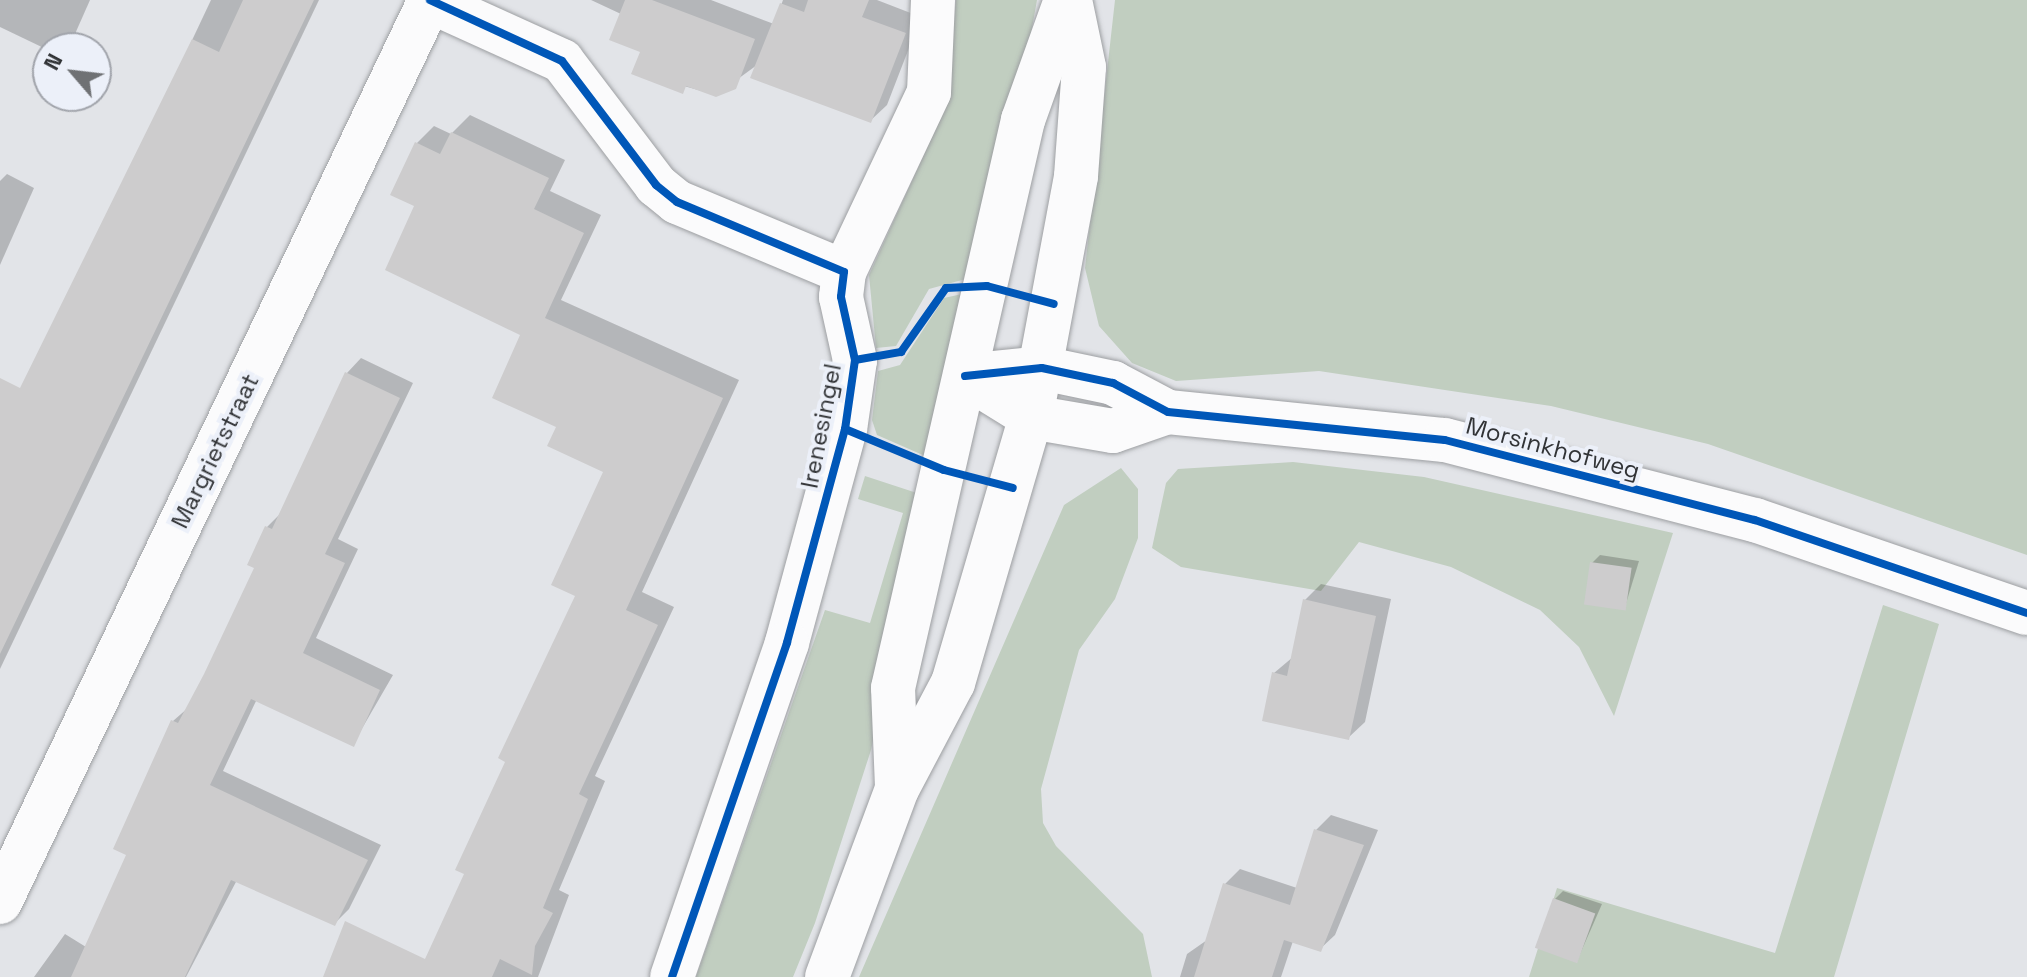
<!DOCTYPE html>
<html>
<head>
<meta charset="utf-8">
<style>
	body { margin:0 }
	#map { position:relative; width:2027px; height:977px; overflow:hidden; background:#e2e4e8; font-family:"Space Grotesk",sans-serif }
	div>[style] { position:absolute }
	.green>* { inset:0; background:#c1cec0 }
	.shadow>* { inset:0; background:#0003 }
	.building>* { inset:0; background:#cdcccd; transform-origin:0 0 }
	.roads { filter:drop-shadow(0 0 2px #9d9fa2) drop-shadow(0 0 2px #9d9fa2) }
	.minor>* { height:44px; margin:-22px; padding:0 22px; transform-origin:22px; border-radius:22px; background:#fbfbfc }
	.major>* { height:44px; margin:-22px; padding:0 22px; transform-origin:22px; border-radius:22px; background:#fbfbfc }
	.cycleway>* { height:8px; margin:-4px; padding:0 4px; transform-origin:4px; border-radius:4px; background:#0057b8 }
	span { translate:-50% -50%; white-space:nowrap; text-align:center; line-height:1.15; -webkit-text-stroke:8px #ecf0f9; paint-order:stroke }
	.street-label { font-size:24px; color:#313336 }
	.north { position:absolute; left:32px; top:32px; width:80px; height:80px; box-sizing:border-box; background:#ecf0f9; border:2px solid #a1a4ab; border-radius:50%; rotate:298deg; font-size:22px; font-weight:700; line-height:32px; text-align:center; color:#313336 }
	.north::after { content:''; display:block; margin:auto; width:28px; height:36px; background:#6f7174; clip-path:polygon(50% 0,100% 100%,50% 72%,0 100%) }
</style>
</head>
<body>
<div id="map">
	<div class="green">
		<div style="clip-path:polygon(956px 0,1037px 0,1025px 67px,973px 277px,929px 289px,896px 346px,876px 348px,869px 275px,943px 113px)"></div>
		<div style="clip-path:polygon(1115px 0,2027px 0,2027px 555px,1708px 444px,1551px 406px,1319px 371px,1176px 381px,1132px 363px,1099px 326px,1085px 268px)"></div>
		<div style="clip-path:polygon(971px 292px,932px 459px,877px 435px,872px 420px,878px 371px,900px 365px,944px 298px)"></div>
		<div style="clip-path:polygon(1293px 462px,1424px 477px,1673px 533px,1614px 716px,1579px 647px,1540px 610px,1451px 567px,1359px 542px,1321px 591px,1181px 567px,1152px 548px,1166px 483px,1178px 469px)"></div>
		<div style="clip-path:polygon(1121px 468px,1138px 489px,1138px 538px,1115px 599px,1079px 650px,1041px 789px,1043px 823px,1056px 846px,1143px 934px,1152px 977px,859px 977px,1064px 505px)"></div>
		<div style="clip-path:polygon(865px 476px,926px 496px,871px 750px,815px 923px,793px 977px,696px 977px,825px 610px,870px 623px,903px 513px,858px 499px)"></div>
		<div style="clip-path:polygon(1883px 605px,1939px 624px,1834px 977px,1529px 977px,1557px 888px,1775px 953px)"></div>
	</div>
	<div class="shadow">
		<div style="clip-path:polygon(0 0,90px 0,71px 43px,48px 50px,0 27px)"></div>
		<div style="clip-path:polygon(211px 0,319px 0,0 669px,0 447px)"></div>
		<div style="clip-path:polygon(591px 0,711px 0,774px 24px,783px 0,877px 0,921px 17px,887px 105px,870px 121px,757px 65px,716px 95px,634px 72px,642px 51px,621px 14px)"></div>
		<div style="clip-path:polygon(470px 115px,565px 160px,550px 191px,601px 215px,561px 300px,739px 380px,642px 592px,674px 607px,595px 776px,605px 781px,559px 890px,569px 895px,538px 977px,417px 977px,467px 874px,577px 595px,606px 471px,558px 426px,523px 334px,417px 205px,416px 144px,434px 126px,451px 134px)"></div>
		<div style="clip-path:polygon(7px 174px,34px 188px,0 265px,0 181px)"></div>
		<div style="clip-path:polygon(361px 358px,413px 383px,338px 539px,358px 549px,316px 638px,393px 675px,353px 744px,257px 699px,223px 771px,381px 845px,349px 909px,334px 924px,237px 880px,186px 977px,34px 977px,65px 934px,86px 947px,128px 854px,173px 721px,189px 707px,257px 567px,267px 527px,282px 512px,347px 373px)"></div>
		<div style="clip-path:polygon(1600px 555px,1639px 561px,1624px 610px,1592px 563px)"></div>
		<div style="clip-path:polygon(1321px 584px,1391px 599px,1365px 722px,1348px 738px,1274px 673px,1293px 657px,1305px 600px)"></div>
		<div style="clip-path:polygon(1331px 815px,1378px 830px,1335px 935px,1320px 949px,1293px 941px,1281px 977px,1180px 977px,1187px 954px,1207px 940px,1225px 884px,1240px 869px,1297px 888px,1316px 830px)"></div>
		<div style="clip-path:polygon(1563px 891px,1602px 904px,1577px 961px,1555px 899px)"></div>
	</div>
	<div class="building">
		<div style="clip-path:polygon(243px 0,314px 0,0 654px,0 378px,20px 388px,192px 39px,219px 52px)"></div>
		<div style="clip-path:polygon(625px 0,652px 0,755px 39px,736px 89px,716px 97px,686px 86px,683px 94px,631px 74px,640px 52px,609px 40px)"></div>
		<div style="clip-path:polygon(808px 0,869px 0,862px 17px,906px 33px,871px 123px,750px 78px,780px 3px,804px 12px)"></div>
		<div style="clip-path:polygon(451px 132px,549px 178px,534px 209px,584px 233px,545px 318px,723px 398px,626px 610px,658px 625px,579px 794px,588px 799px,543px 908px,553px 913px,535px 946px,532px 975px,500px 959px,492px 977px,323px 977px,345px 921px,425px 959px,464px 874px,455px 870px,505px 762px,498px 758px,575px 596px,551px 585px,603px 472px,547px 446px,556px 427px,492px 398px,520px 335px,385px 270px,414px 206px,390px 195px,415px 142px,440px 154px)"></div>
		<div style="clip-path:polygon(345px 372px,400px 398px,325px 554px,345px 563px,303px 653px,380px 690px,354px 747px,251px 699px,210px 785px,368px 860px,335px 926px,231px 880px,185px 977px,71px 977px,126px 855px,113px 849px,171px 720px,178px 723px,204px 674px,254px 568px,247px 565px,265px 526px,272px 529px)"></div>
		<div style="left:1590px;top:562px;width:42px;height:43px;rotate:8deg"></div>
		<div style="clip-path:polygon(1303px 599px,1376px 616px,1349px 740px,1262px 721px,1272px 672px,1287px 676px)"></div>
		<div style="clip-path:polygon(1314px 829px,1364px 845px,1321px 952px,1284px 940px,1272px 977px,1194px 977px,1223px 883px,1290px 905px)"></div>
		<div style="left:1553px;top:898px;width:45px;height:53px;rotate:20deg"></div>
	</div>
	<div class="roads">
		<div class="minor">
			<div style="left:430px;top:1px;width:145px;rotate:24.4deg"></div>
			<div style="left:562px;top:61px;width:156px;rotate:52.8deg"></div>
			<div style="left:656px;top:185px;width:27px;rotate:39deg"></div>
			<div style="left:677px;top:202px;width:181px;rotate:22.7deg"></div>
			<div style="left:844px;top:272px;width:25px;rotate:97deg"></div>
			<div style="left:841px;top:297px;width:65px;rotate:77.5deg"></div>
			<div style="left:855px;top:360px;width:70px;rotate:98.2deg"></div>
			<div style="left:845px;top:429px;width:222px;rotate:105.2deg"></div>
			<div style="left:787px;top:643px;width:353px;rotate:109deg"></div>
			<div style="left:844px;top:272px;width:199px;rotate:-64.7deg"></div>
			<div style="left:929px;top:92px;width:92px;rotate:-87.5deg"></div>
			<div style="left:965px;top:376px;width:77px;rotate:-5.9deg"></div>
			<div style="left:1042px;top:368px;width:73px;rotate:11.9deg"></div>
			<div style="left:1113px;top:383px;width:62px;rotate:27.8deg"></div>
			<div style="left:1168px;top:412px;width:278px;rotate:5.8deg"></div>
			<div style="left:1445px;top:440px;width:320px;rotate:14.5deg"></div>
			<div style="left:1755px;top:520px;width:287px;rotate:18.9deg"></div>
			<div style="left:965px;top:376px;width:78px;rotate:31.8deg"></div>
			<div style="left:1031px;top:417px;width:83px;rotate:9.7deg"></div>
			<div style="left:1113px;top:431px;width:58px;rotate:-19.1deg"></div>
			<div style="left:0;top:902px;width:999px;rotate:-64.51deg"></div>
		</div>
		<div class="major">
			<div style="left:897px;top:787px;width:99px;rotate:-92.3deg"></div>
			<div style="left:893px;top:688px;width:583px;rotate:-77.11deg"></div>
			<div style="left:1023px;top:120px;width:127px;rotate:-70.3deg"></div>
			<div style="left:827px;top:977px;width:201px;rotate:-69.6deg"></div>
			<div style="left:897px;top:789px;width:120px;rotate:-62.2deg"></div>
			<div style="left:953px;top:683px;width:277px;rotate:-73.7deg"></div>
			<div style="left:1031px;top:417px;width:245px;rotate:-79.4deg"></div>
			<div style="left:1076px;top:176px;width:109px;rotate:-85.8deg"></div>
			<div style="left:1084px;top:67px;width:68px;rotate:-101.8deg"></div>
		</div>
	</div>
	<div class="cycleway">
		<div style="left:430px;top:0;width:145px;rotate:24.8deg"></div>
		<div style="left:562px;top:61px;width:156px;rotate:52.8deg"></div>
		<div style="left:656px;top:185px;width:27px;rotate:39deg"></div>
		<div style="left:677px;top:202px;width:181px;rotate:22.7deg"></div>
		<div style="left:844px;top:272px;width:25px;rotate:97deg"></div>
		<div style="left:841px;top:297px;width:65px;rotate:77.5deg"></div>
		<div style="left:855px;top:360px;width:70px;rotate:98.2deg"></div>
		<div style="left:845px;top:429px;width:222px;rotate:105.2deg"></div>
		<div style="left:787px;top:643px;width:353px;rotate:109deg"></div>
		<div style="left:855px;top:360px;width:47px;rotate:-9.9deg"></div>
		<div style="left:901px;top:352px;width:78px;rotate:-54.9deg"></div>
		<div style="left:946px;top:288px;width:41px;rotate:-2.8deg"></div>
		<div style="left:987px;top:286px;width:69px;rotate:15deg"></div>
		<div style="left:965px;top:376px;width:77px;rotate:-5.9deg"></div>
		<div style="left:1042px;top:368px;width:73px;rotate:11.9deg"></div>
		<div style="left:1113px;top:383px;width:62px;rotate:27.8deg"></div>
		<div style="left:1168px;top:412px;width:278px;rotate:5.8deg"></div>
		<div style="left:1445px;top:440px;width:320px;rotate:14.5deg"></div>
		<div style="left:1755px;top:520px;width:287px;rotate:18.9deg"></div>
		<div style="left:845px;top:429px;width:107px;rotate:22.5deg"></div>
		<div style="left:944px;top:470px;width:71px;rotate:14.6deg"></div>
	</div>
	<div class="street-label">
		<span style="left:821px;top:426px;rotate:-79deg">Irenesingel</span>
		<span style="left:1553px;top:448px;rotate:15deg">Morsinkhofweg</span>
		<span style="left:215px;top:451px;rotate:-64deg">Margrietstraat</span>
	</div>
	<div class="north">N</div>
</div>
</body>
</html>
